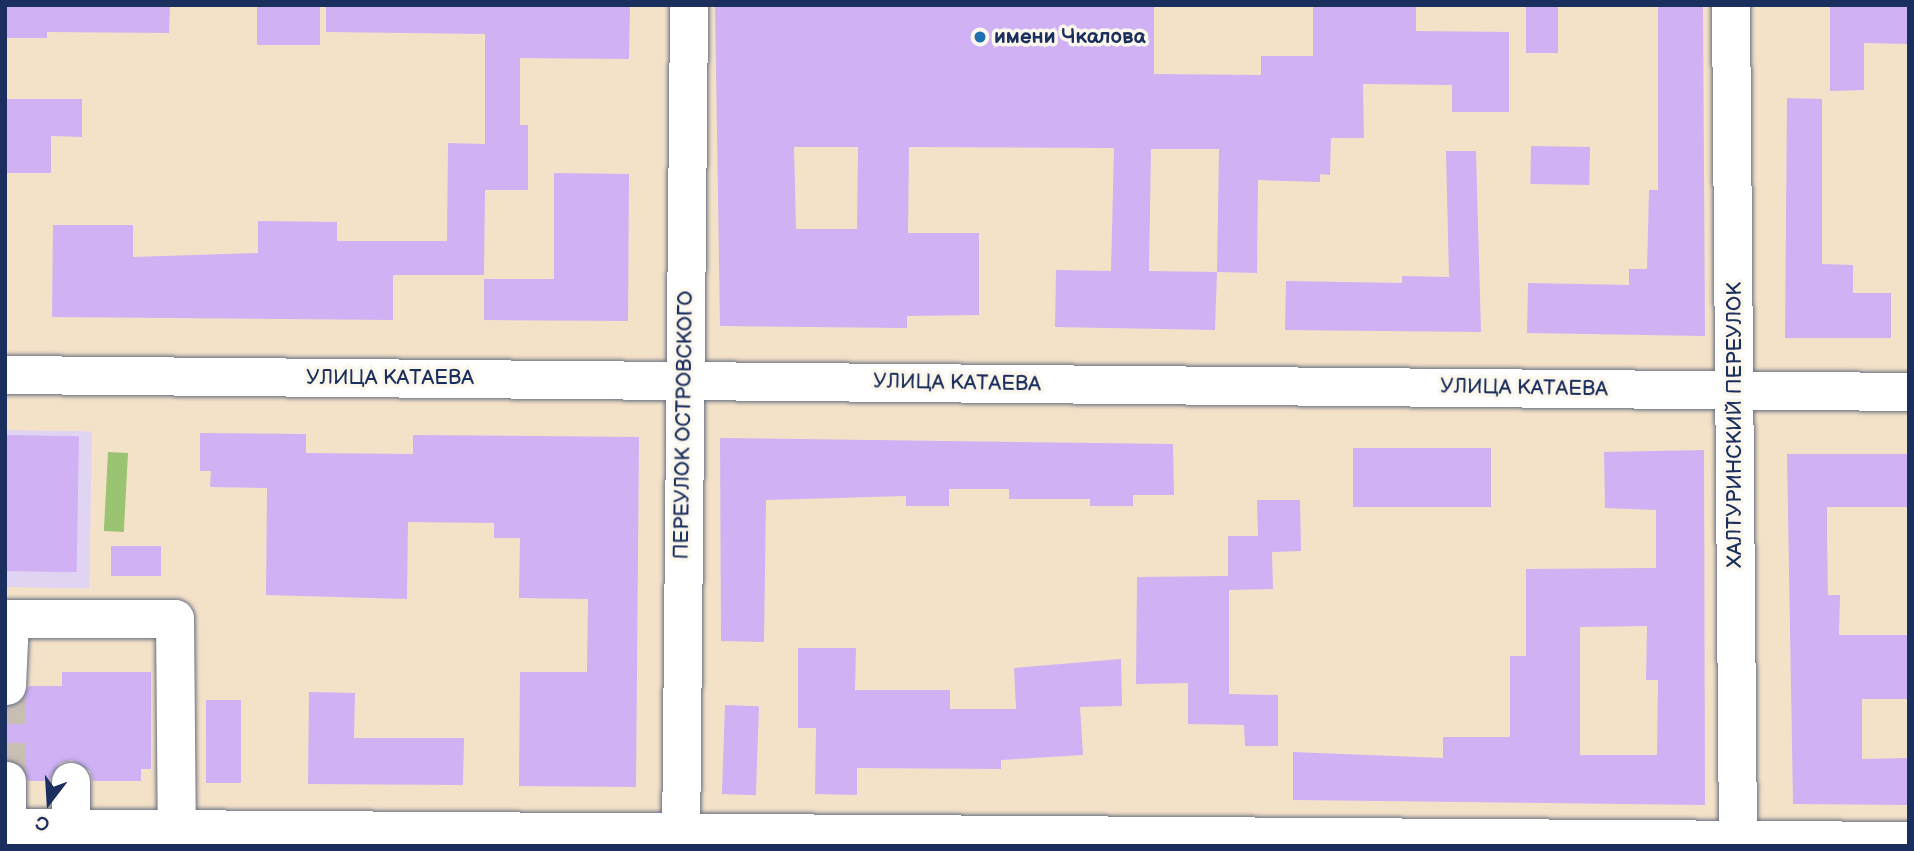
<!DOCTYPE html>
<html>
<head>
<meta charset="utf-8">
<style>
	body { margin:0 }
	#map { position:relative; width:1914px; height:851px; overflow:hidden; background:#f4e2c8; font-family:"Balsamiq Sans",sans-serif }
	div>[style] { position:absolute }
	.built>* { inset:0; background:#e1d4f3; transform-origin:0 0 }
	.green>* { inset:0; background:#9ac471; transform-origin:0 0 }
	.building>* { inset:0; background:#cfb1f4; transform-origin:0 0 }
	.minor-tunnel>* { height:38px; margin-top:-19px; transform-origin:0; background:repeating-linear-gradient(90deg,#c9beb3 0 38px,transparent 0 57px) }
	.roads { filter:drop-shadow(0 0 2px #676e83) drop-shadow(0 0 2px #676e83) }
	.minor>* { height:38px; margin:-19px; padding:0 19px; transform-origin:19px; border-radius:19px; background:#fff }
	.dots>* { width:19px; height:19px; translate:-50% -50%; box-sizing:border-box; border:4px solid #fbf7ec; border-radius:50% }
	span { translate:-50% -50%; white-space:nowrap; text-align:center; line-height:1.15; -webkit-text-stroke:7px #fbf7ec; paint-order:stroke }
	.poi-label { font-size:21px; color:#1b2f5e; font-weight:700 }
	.left { translate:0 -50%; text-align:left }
	.street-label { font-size:21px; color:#1b2f5e }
	.frame { position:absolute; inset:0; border:7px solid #1b2f5e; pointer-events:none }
	.north { position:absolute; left:14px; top:767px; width:70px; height:70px; -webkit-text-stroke:5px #fbf7ec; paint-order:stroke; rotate:197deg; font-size:19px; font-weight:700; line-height:28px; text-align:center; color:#1b2f5e }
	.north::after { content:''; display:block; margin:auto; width:24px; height:32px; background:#1b2f5e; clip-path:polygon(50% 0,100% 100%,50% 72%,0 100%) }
</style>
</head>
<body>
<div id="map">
	<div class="built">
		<div style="left:5px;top:430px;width:87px;height:157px;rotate:1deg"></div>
	</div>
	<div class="green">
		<div style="left:108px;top:452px;width:20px;height:79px;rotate:3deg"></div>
	</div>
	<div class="building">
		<div style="clip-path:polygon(5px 5px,170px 5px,169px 33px,47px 32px,47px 38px,5px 38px)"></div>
		<div style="left:257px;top:5px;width:63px;height:40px"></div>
		<div style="clip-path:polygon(326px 5px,630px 5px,629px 59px,520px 58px,520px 125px,528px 125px,528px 190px,485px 190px,484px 275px,393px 275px,393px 320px,52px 317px,53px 225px,133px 225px,133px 257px,258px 253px,258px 221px,337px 222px,337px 241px,447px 241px,448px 143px,485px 144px,485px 34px,326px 32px)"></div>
		<div style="clip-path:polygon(evenodd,715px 5px,1154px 5px,1154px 74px,1261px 75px,1261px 56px,1313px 56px,1313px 5px,1416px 5px,1416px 31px,1509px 32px,1509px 112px,1452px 112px,1452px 85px,1363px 84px,1364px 138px,1331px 138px,1330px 175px,1320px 174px,1320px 182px,1258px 180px,1257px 273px,1217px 272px,1215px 330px,1055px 327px,1056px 270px,1111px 271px,1114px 148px,909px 147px,908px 233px,979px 233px,979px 315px,907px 316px,907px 328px,720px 326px,715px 5px,794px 147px,858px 147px,857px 229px,796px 229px,794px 147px,715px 5px,1151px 149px,1219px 149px,1217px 272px,1149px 271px,1151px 149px)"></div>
		<div style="left:1526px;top:5px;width:32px;height:48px"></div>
		<div style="clip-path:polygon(1658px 5px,1703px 5px,1705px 336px,1527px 333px,1528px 283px,1629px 285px,1629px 269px,1647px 269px,1649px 190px,1658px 190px)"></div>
		<div style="clip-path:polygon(1830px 5px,1909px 5px,1909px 44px,1864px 43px,1864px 90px,1830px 91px)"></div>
		<div style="clip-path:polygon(1787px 98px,1822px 99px,1822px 264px,1853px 265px,1853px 293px,1891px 293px,1891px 338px,1785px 338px)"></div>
		<div style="clip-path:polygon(5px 99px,82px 99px,82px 137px,51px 136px,51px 173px,5px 173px)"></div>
		<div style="left:1531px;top:146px;width:59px;height:38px;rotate:1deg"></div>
		<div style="clip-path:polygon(1446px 151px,1476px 151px,1481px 332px,1285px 330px,1286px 281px,1402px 283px,1402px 276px,1449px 277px)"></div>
		<div style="clip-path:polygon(554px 173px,629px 174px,628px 321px,484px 320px,484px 279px,554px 279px)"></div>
		<div style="clip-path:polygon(200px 433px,306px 434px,306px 453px,413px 454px,413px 435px,639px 437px,636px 787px,519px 786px,520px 672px,587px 672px,588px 599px,519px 598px,520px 538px,494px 538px,494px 523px,408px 522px,407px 599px,266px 595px,267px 488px,210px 487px,211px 471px,200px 471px)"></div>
		<div style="left:5px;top:435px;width:74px;height:136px;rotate:1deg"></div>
		<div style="clip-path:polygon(720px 438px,1173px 444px,1174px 495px,1133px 495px,1133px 506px,1090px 506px,1090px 499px,1009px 499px,1009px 489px,949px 489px,949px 506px,906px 506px,906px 496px,766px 500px,764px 642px,721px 641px)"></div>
		<div style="left:1353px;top:448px;width:138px;height:59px"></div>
		<div style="clip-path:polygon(evenodd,1704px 450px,1705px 805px,1293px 800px,1293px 752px,1443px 758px,1443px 737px,1510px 737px,1510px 656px,1526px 656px,1526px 569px,1656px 568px,1656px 510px,1605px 508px,1604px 452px,1704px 450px,1647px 626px,1646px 680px,1658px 680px,1657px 755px,1580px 755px,1580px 627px,1647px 626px)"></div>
		<div style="clip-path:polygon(1787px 454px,1909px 454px,1909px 507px,1827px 507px,1827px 536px,1828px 595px,1840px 595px,1839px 635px,1909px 635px,1909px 699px,1862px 699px,1862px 759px,1909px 758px,1909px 805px,1793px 804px)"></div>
		<div style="clip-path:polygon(1257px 500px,1300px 500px,1301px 551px,1272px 552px,1273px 589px,1229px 590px,1229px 694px,1278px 695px,1278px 746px,1245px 746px,1244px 725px,1188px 724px,1188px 683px,1136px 684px,1137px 577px,1228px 576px,1228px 536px,1258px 536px)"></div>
		<div style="left:111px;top:546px;width:50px;height:30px"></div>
		<div style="clip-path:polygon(798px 648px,856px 648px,855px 690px,950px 690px,950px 709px,1016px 709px,1014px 668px,1121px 659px,1122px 706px,1080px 707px,1083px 755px,1001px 760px,1001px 769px,857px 768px,857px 795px,815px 794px,816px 728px,798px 728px)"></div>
		<div style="clip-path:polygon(62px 672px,151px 672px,151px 769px,141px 769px,141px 781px,93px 781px,90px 771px,72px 760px,60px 763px,49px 781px,29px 781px,18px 762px,5px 760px,5px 708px,18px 705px,29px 686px,62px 686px)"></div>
		<div style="clip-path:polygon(309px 692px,355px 693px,354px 738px,464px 738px,463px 785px,308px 784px)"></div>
		<div style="left:206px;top:700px;width:35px;height:83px"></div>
		<div style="left:725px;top:705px;width:34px;height:89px;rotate:2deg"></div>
	</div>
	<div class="minor-tunnel">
		<div style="left:7px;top:686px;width:95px;rotate:90deg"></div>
	</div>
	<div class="roads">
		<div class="minor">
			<div style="left:1731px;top:5px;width:841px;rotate:89.52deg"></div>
			<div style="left:5px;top:375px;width:1904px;rotate:0.51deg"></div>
			<div style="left:7px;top:686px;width:67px;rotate:-87.4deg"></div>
			<div style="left:10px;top:619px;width:165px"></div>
			<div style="left:175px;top:619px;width:210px;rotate:89.5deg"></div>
			<div style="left:5px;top:828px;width:1904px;rotate:0.39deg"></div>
			<div style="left:7px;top:828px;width:47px;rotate:-90deg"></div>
			<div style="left:71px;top:829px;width:47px;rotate:-90deg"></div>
			<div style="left:681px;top:846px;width:841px;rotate:-89.45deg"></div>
		</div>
	</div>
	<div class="dots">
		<div style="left:980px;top:37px;background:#1f6fb2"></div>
	</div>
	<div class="poi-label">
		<span class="left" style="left:994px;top:37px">имени Чкалова</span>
	</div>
	<div class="street-label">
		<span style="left:390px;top:378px">УЛИЦА КАТАЕВА</span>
		<span style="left:957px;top:383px;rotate:1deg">УЛИЦА КАТАЕВА</span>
		<span style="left:1524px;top:388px;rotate:1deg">УЛИЦА КАТАЕВА</span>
		<span style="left:684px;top:425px;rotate:-89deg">ПЕРЕУЛОК ОСТРОВСКОГО</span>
		<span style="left:1735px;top:425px;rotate:-90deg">ХАЛТУРИНСКИЙ ПЕРЕУЛОК</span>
	</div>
	<div class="frame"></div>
	<div class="north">С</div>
</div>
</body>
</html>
